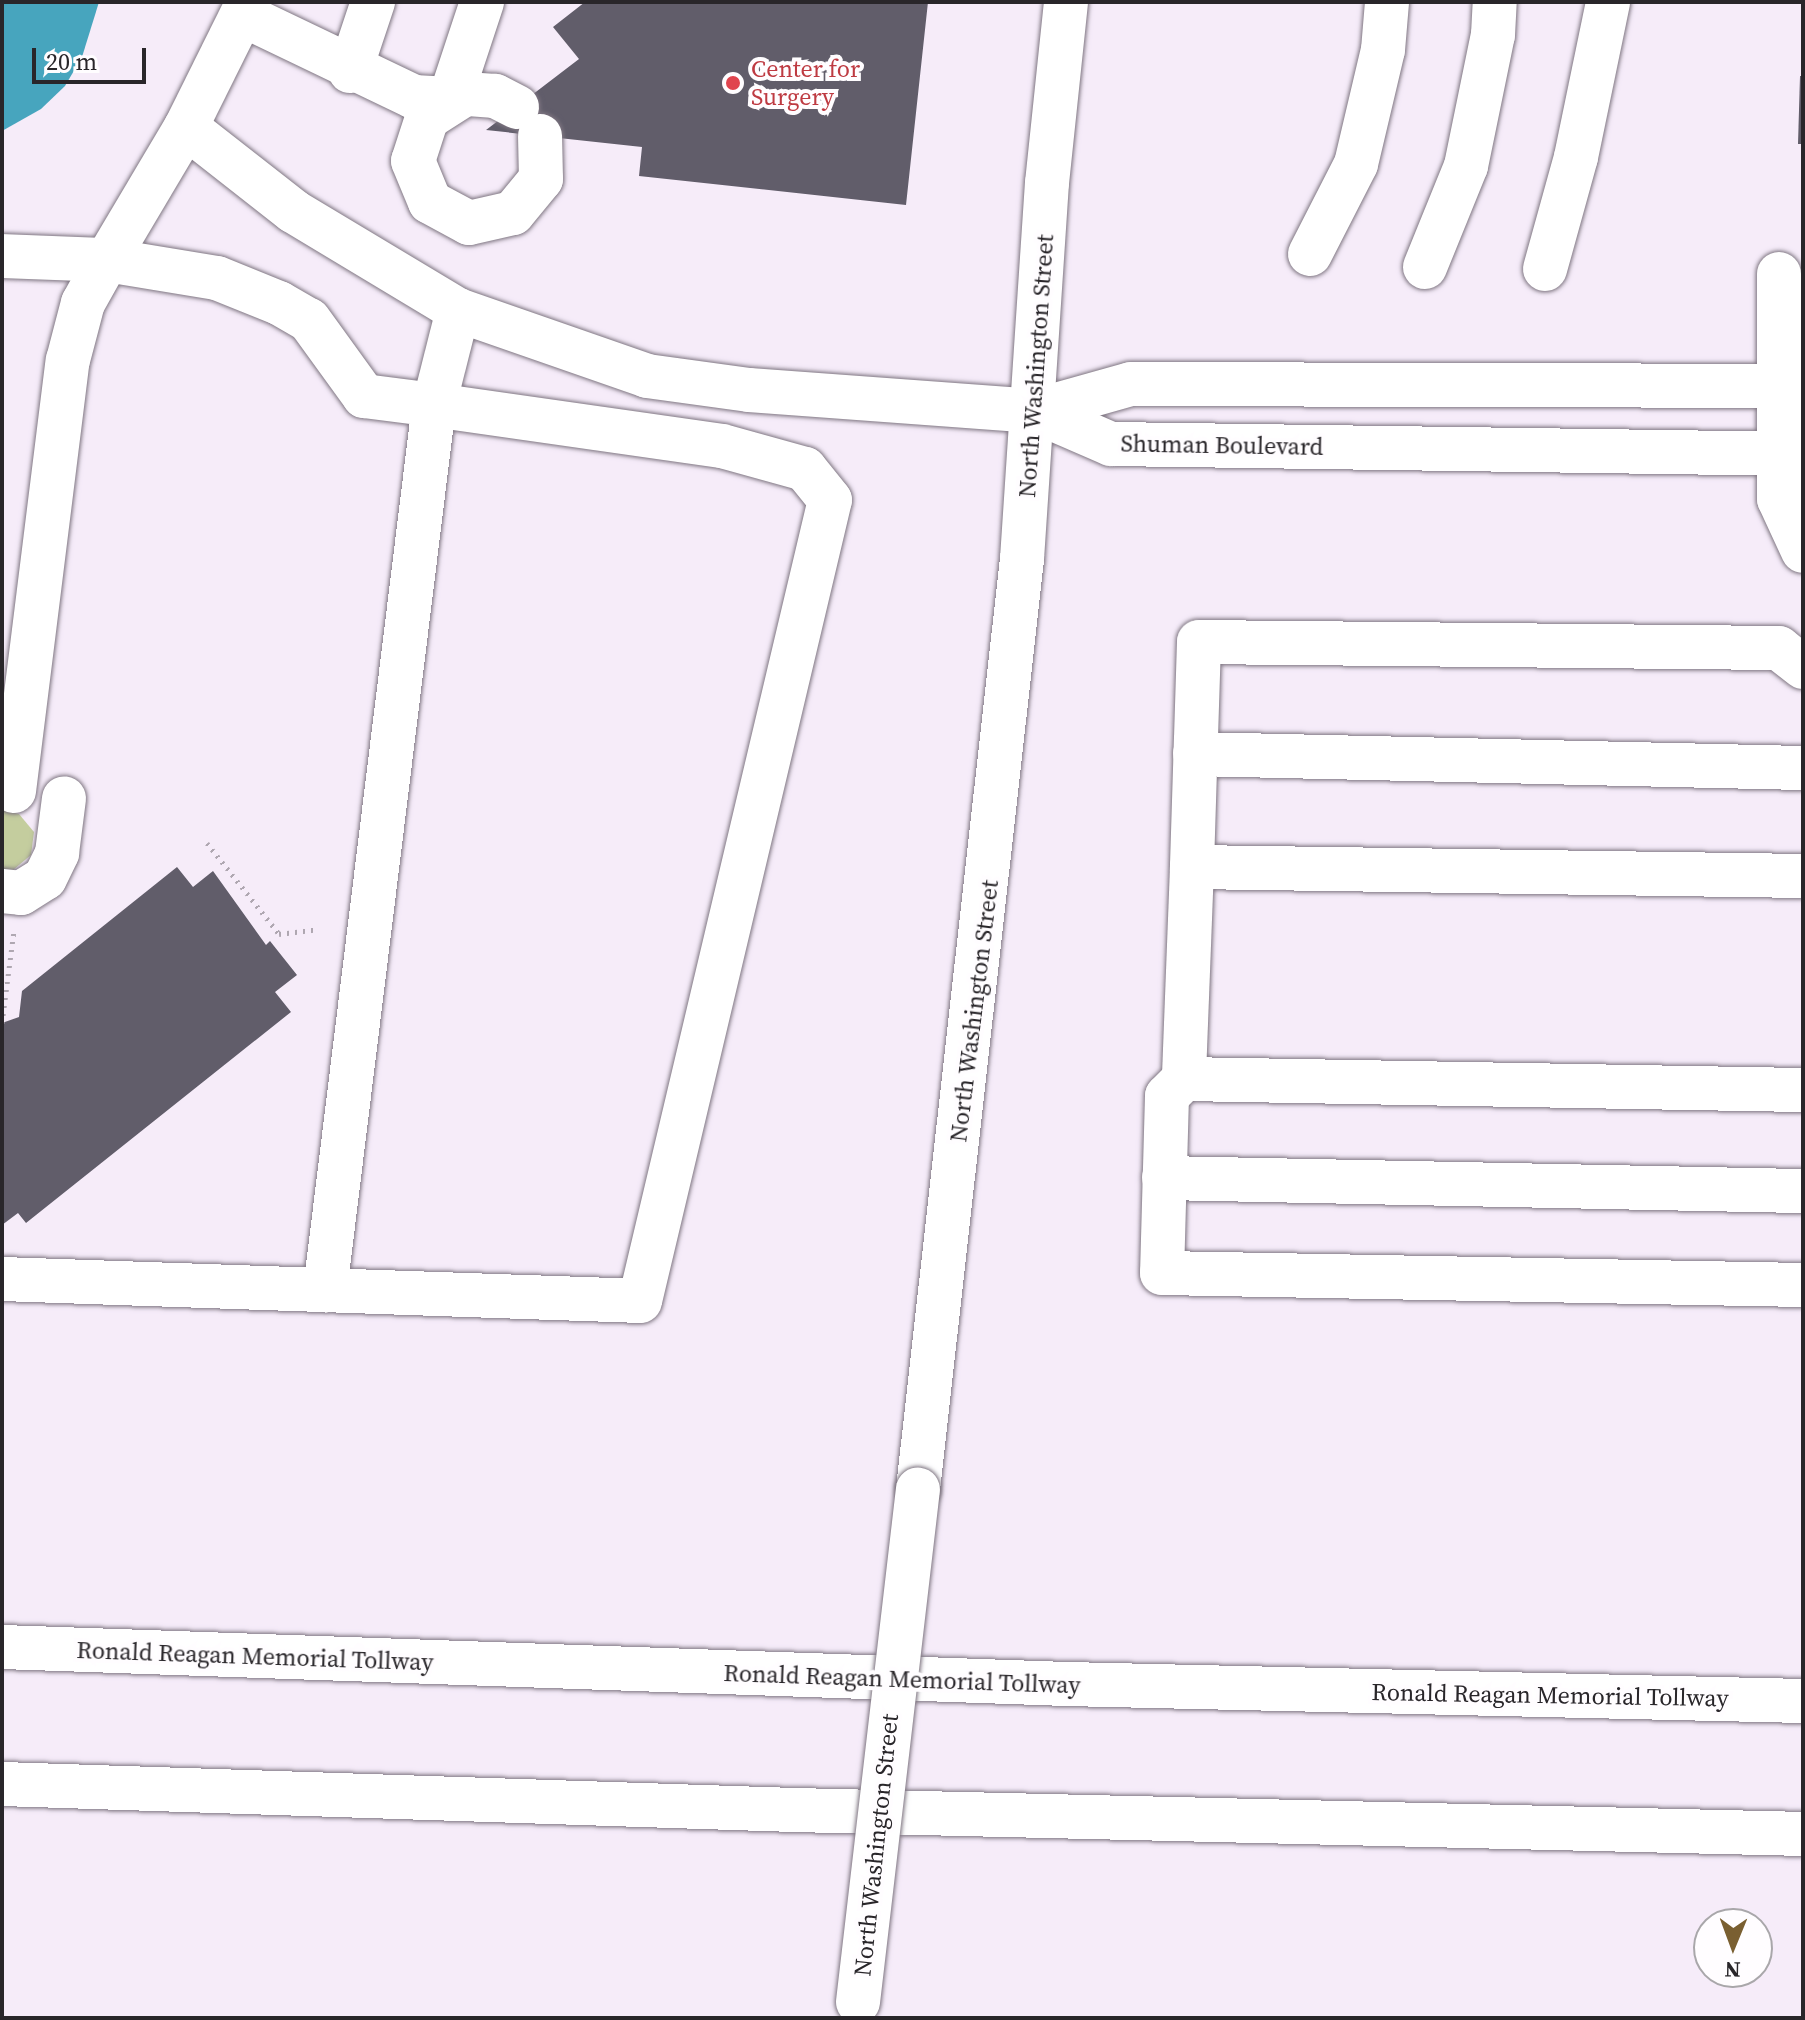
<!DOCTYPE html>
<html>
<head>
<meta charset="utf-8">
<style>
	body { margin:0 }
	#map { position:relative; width:1805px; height:2020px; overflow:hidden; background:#f6ecf9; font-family:"Source Serif 4",serif }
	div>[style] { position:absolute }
	.green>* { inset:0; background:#c4cd9e }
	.water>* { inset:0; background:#47a5be }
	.building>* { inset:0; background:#615d6a }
	.path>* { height:5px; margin-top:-2.5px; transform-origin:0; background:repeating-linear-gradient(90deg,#afa7b1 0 2px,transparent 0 8px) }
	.roads { filter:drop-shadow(0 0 2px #7f7682) drop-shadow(0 0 2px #7f7682) }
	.minor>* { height:44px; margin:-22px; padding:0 22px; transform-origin:22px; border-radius:22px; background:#fff }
	.major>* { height:44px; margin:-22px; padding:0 22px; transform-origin:22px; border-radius:22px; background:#fff }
	.highway>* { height:44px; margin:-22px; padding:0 22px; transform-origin:22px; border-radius:22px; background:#fff }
	.bridges { filter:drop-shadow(0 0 2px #7f7682) drop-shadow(0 0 2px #7f7682) }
	.major-bridge>* { height:44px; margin:-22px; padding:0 22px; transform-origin:22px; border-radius:22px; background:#fff }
	.dots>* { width:22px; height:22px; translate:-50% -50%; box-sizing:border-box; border:4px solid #fffdff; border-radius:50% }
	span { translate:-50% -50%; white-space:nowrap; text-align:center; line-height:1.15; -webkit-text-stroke:8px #fffdff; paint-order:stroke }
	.health-label { font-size:24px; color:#be3a42 }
	.left { translate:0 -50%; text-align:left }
	.street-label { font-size:24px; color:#29262a }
	.frame { position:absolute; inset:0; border:4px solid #29262a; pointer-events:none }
	.north { position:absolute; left:1693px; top:1908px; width:80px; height:80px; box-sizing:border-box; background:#fffdff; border:2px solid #a9a7aa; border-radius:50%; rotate:181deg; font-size:22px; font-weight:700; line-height:32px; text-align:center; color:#29262a }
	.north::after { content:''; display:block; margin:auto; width:28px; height:36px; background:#7a5f31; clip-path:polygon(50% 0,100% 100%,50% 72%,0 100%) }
	.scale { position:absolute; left:32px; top:48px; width:114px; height:36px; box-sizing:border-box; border:4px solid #29262a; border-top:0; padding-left:10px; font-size:24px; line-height:28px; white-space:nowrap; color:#29262a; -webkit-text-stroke:6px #fffdff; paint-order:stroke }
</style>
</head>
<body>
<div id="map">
	<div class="green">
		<div style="clip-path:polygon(2px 810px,19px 814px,34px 832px,31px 855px,13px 870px,2px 871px)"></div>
	</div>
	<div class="water">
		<div style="clip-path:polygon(2px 2px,99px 2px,82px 57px,65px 86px,41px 109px,2px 131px)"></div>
	</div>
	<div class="building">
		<div style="clip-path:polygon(585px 2px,928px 2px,906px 205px,639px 176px,642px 147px,486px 130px,579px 59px,553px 27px)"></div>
		<div style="clip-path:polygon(1800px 76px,1803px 76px,1803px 144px,1798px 144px)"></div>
		<div style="clip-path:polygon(177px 867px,193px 887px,213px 871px,266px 945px,270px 941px,297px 975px,275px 992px,291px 1012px,26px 1223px,18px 1213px,2px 1225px,2px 1023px,19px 1017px,22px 991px)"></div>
	</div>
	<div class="path">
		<div style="left:207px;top:843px;width:116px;rotate:51.6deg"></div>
		<div style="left:279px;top:934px;width:39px;rotate:-7deg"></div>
		<div style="left:2px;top:1023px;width:93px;rotate:-82.6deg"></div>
	</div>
	<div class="roads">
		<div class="minor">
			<div style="left:243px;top:15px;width:190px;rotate:25.6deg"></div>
			<div style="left:414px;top:97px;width:36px;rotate:3deg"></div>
			<div style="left:450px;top:99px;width:102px;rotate:-71.7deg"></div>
			<div style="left:350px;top:71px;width:73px;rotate:-71.6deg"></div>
			<div style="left:517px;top:107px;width:25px;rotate:-153deg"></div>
			<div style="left:495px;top:96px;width:30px;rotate:-176deg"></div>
			<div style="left:465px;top:94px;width:45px;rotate:147.7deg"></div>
			<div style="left:427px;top:118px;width:45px;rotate:108deg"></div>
			<div style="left:413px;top:161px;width:44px;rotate:67.5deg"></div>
			<div style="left:430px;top:202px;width:44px;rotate:28.3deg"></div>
			<div style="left:469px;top:223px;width:45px;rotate:-12.8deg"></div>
			<div style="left:513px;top:213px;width:44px;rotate:-50.5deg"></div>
			<div style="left:541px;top:179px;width:43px;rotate:-91.3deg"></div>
			<div style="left:186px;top:127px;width:136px;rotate:38.1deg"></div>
			<div style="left:293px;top:211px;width:192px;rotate:31deg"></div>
			<div style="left:458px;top:310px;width:200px;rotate:19.2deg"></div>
			<div style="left:647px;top:376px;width:103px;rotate:7.8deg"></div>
			<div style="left:749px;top:390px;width:287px;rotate:4.2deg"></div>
			<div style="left:1035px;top:411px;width:100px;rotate:-15.7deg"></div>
			<div style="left:1131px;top:384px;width:672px;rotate:0.17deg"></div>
			<div style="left:1310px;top:254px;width:101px;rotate:-62.9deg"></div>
			<div style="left:1356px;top:164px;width:117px;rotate:-76.7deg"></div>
			<div style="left:1383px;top:50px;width:48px;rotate:-85.2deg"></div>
			<div style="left:2px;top:256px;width:105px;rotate:2.2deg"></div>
			<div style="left:107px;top:260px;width:155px;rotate:-59.3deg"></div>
			<div style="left:186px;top:127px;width:140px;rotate:-63.6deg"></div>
			<div style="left:1425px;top:267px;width:109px;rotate:-67.9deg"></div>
			<div style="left:1466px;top:166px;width:134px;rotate:-78.4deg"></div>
			<div style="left:1493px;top:35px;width:33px;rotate:-87deg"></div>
			<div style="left:1545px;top:269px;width:116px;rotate:-74.5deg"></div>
			<div style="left:1576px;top:157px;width:158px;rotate:-78.3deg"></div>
			<div style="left:1779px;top:274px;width:225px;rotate:90deg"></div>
			<div style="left:1779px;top:499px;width:57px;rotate:65.2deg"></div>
			<div style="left:1035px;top:411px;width:83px;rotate:23.5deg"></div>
			<div style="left:1111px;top:444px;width:692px;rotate:0.83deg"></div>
			<div style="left:1803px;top:667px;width:31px;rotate:-142deg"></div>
			<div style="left:1779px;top:648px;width:580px;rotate:-179.41deg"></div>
			<div style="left:1199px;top:642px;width:225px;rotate:91.8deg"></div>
			<div style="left:1192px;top:867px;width:611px;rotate:0.84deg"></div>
			<div style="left:1195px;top:754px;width:608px;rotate:1.32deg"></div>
			<div style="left:14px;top:791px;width:434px;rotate:-82.9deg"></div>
			<div style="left:68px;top:360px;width:59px;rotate:-75.3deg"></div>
			<div style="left:83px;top:303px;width:49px;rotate:-60.8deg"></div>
			<div style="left:107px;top:260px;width:111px;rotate:9.3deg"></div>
			<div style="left:217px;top:278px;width:67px;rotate:22deg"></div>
			<div style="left:279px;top:303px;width:34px;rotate:30deg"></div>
			<div style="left:309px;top:320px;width:94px;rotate:54.1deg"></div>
			<div style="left:364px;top:396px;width:71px;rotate:7.3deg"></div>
			<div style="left:434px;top:405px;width:892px;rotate:97.02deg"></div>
			<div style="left:1192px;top:867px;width:212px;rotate:92.2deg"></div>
			<div style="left:1184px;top:1079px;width:619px;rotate:1.02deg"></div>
			<div style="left:2px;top:891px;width:19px;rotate:6deg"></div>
			<div style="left:21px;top:893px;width:28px;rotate:-32deg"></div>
			<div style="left:45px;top:878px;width:28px;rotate:-64deg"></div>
			<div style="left:57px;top:853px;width:55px;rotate:-82.7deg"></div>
			<div style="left:1184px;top:1079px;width:24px;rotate:135deg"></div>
			<div style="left:1167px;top:1096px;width:177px;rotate:91.6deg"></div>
			<div style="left:1162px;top:1273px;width:641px;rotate:1.07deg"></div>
			<div style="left:1164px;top:1178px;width:639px;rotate:1.17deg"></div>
			<div style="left:2px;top:1279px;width:638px;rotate:1.97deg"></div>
			<div style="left:640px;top:1301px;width:823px;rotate:-76.66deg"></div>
			<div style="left:830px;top:500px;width:40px;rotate:-129deg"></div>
			<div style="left:805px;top:469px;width:86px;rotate:-164.5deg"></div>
			<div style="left:722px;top:446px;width:291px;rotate:-171.9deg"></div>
			<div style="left:434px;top:405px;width:98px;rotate:-75.8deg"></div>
		</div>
		<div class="major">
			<div style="left:918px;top:1489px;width:936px;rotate:-83.62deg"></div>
			<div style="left:1022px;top:559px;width:377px;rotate:-86.2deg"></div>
			<div style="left:1047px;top:183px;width:182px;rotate:-84deg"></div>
		</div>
		<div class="highway">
			<div style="left:2px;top:1647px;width:1065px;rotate:1.99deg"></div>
			<div style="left:1066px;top:1684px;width:737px;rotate:1.32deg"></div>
			<div style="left:2px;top:1784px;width:792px;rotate:1.88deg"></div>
			<div style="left:794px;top:1810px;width:1009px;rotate:1.36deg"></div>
		</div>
	</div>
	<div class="bridges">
		<div class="major-bridge">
			<div style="left:858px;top:2002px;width:516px;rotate:-83.33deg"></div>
		</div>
	</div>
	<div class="dots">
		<div style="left:733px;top:83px;background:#e0444e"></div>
	</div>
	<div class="health-label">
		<span class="left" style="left:751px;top:83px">Center for<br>Surgery</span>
	</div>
	<div class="street-label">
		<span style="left:1036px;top:366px;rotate:-86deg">North Washington Street</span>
		<span style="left:1222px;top:445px;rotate:1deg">Shuman Boulevard</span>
		<span style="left:974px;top:1011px;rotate:-83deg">North Washington Street</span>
		<span style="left:255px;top:1656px;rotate:2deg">Ronald Reagan Memorial Tollway</span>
		<span style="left:902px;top:1679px;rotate:2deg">Ronald Reagan Memorial Tollway</span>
		<span style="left:1550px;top:1695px;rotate:1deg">Ronald Reagan Memorial Tollway</span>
		<span style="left:876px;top:1845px;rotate:-84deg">North Washington Street</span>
	</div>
	<div class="frame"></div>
	<div class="north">N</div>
	<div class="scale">20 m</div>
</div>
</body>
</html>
